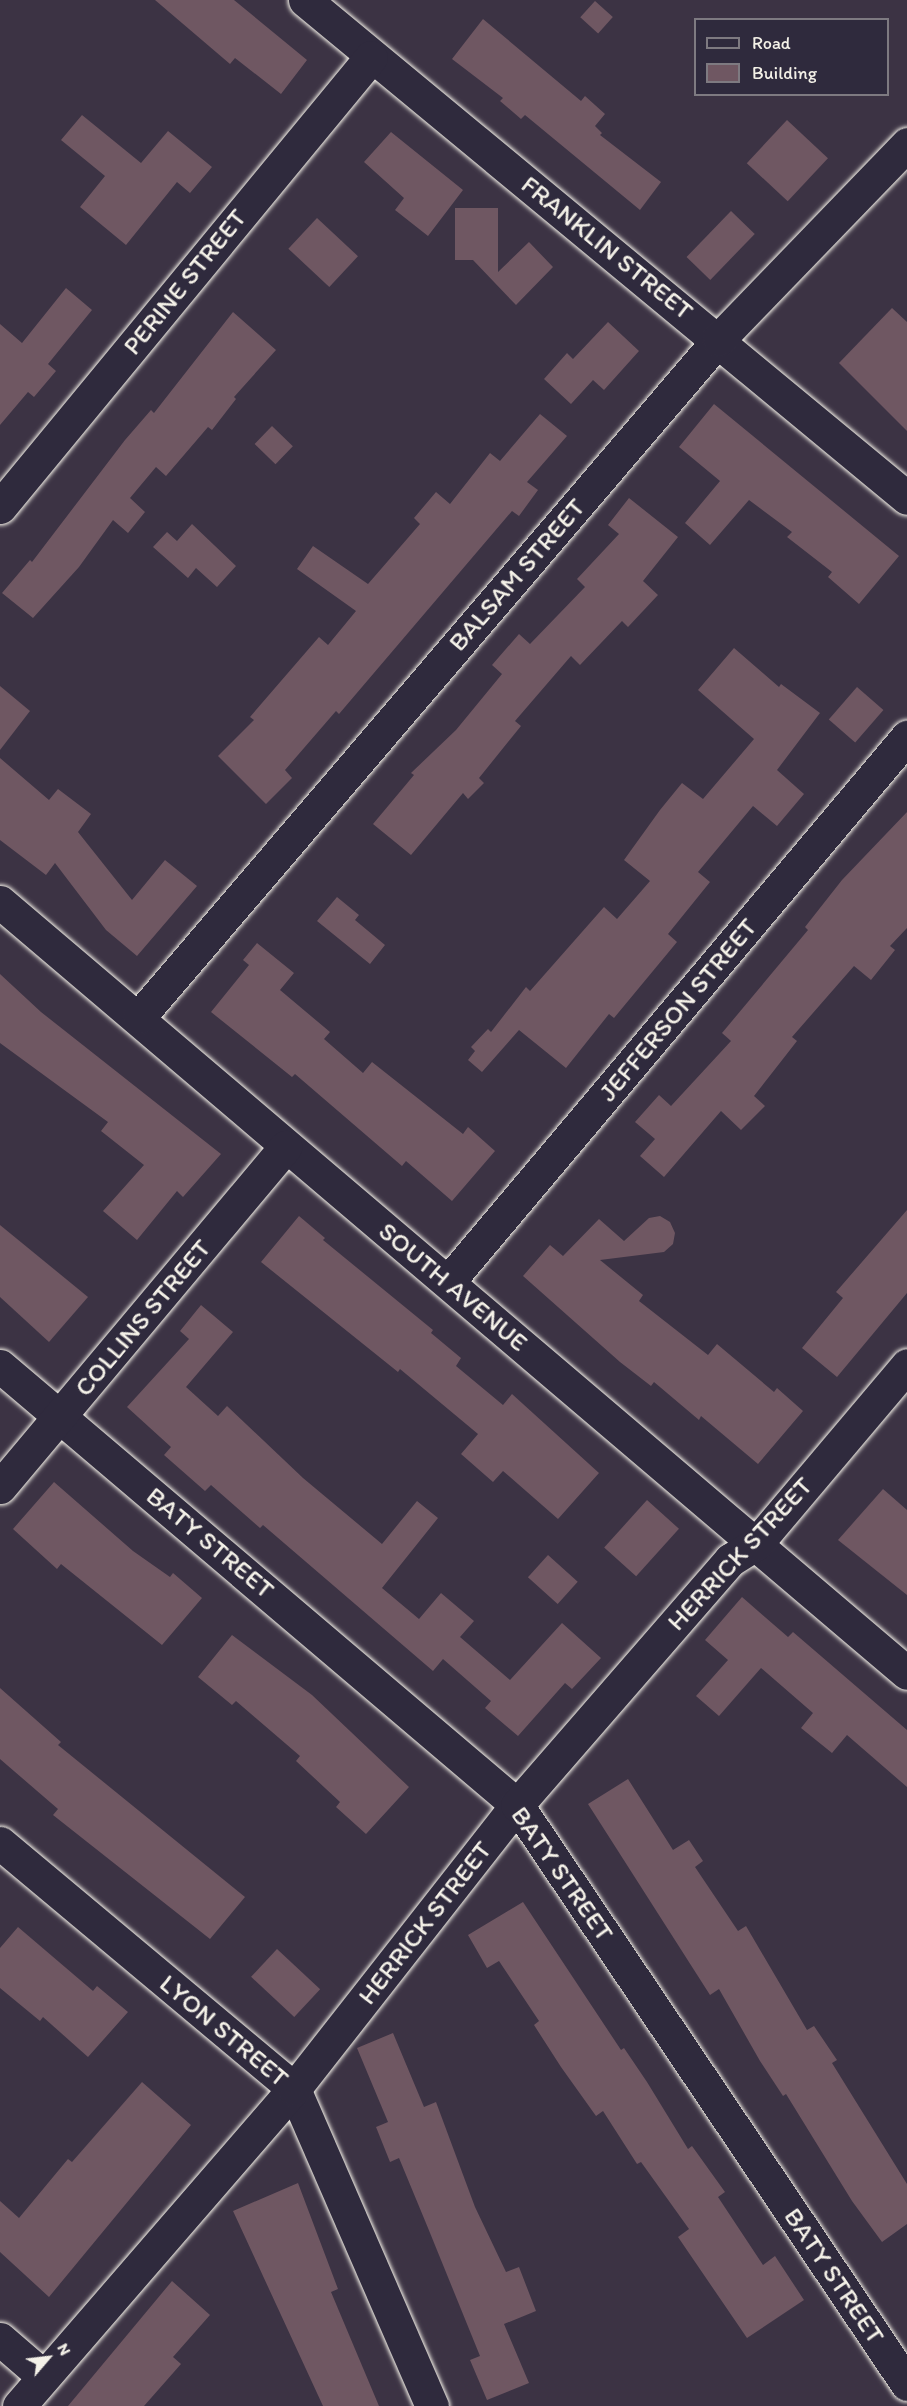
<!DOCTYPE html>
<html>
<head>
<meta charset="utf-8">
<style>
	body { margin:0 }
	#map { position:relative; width:907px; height:2406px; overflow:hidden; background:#3c3344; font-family:Itim,sans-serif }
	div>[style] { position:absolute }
	.building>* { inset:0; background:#6f5762; transform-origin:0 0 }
	.roads { filter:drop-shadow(0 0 2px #f4f1e8) drop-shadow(0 0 2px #f4f1e8) }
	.minor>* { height:33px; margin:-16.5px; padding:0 16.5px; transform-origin:16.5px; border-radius:16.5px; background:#2f2a3d }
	span { translate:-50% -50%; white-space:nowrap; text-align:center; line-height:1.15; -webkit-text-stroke:4.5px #2f2a3d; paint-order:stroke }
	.street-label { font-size:26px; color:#f4f1e8 }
	.legend { position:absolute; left:694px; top:18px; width:195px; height:78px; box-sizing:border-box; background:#2f2a3d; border:2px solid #7e7a81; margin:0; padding:8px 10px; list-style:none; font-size:18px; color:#f4f1e8 }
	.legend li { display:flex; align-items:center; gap:12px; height:30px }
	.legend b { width:30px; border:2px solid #7e7a81 }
	.north { position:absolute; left:18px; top:2328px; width:60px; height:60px; -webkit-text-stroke:4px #2f2a3d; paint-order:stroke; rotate:62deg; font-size:16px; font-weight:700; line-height:24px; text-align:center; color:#f4f1e8 }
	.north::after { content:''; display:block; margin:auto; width:21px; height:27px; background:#f4f1e8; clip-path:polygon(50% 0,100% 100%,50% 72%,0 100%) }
</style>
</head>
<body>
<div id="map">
	<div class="building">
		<div style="clip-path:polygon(155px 0,234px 0,307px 60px,281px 94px,235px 58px,230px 64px)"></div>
		<div style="left:595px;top:1px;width:24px;height:22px;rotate:42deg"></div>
		<div style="clip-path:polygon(483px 19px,581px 101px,585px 96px,605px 114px,595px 126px,602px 133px,600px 135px,661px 182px,640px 210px,525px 115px,521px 119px,500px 101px,503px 98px,452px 59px)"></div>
		<div style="clip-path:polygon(82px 115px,141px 163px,168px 131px,212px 167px,190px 193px,177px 182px,126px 245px,80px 207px,105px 176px,61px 140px)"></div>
		<div style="left:787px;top:120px;width:56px;height:59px;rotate:43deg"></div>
		<div style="clip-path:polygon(391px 132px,463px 190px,428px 236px,395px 210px,404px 198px,364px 162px)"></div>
		<div style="clip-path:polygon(455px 208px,498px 208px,498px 272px,529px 242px,553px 267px,516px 305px,473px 260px,455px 260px)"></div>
		<div style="left:731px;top:211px;width:33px;height:64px;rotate:44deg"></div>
		<div style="left:317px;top:218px;width:56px;height:42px;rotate:43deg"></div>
		<div style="clip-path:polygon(66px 288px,92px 310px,48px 364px,56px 371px,34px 397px,28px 392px,0 425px,0 324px,22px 343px)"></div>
		<div style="clip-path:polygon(892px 308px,907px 322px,907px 431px,839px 363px)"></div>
		<div style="clip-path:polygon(233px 312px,276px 350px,234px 397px,236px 399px,212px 430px,208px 427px,166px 476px,156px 467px,130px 498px,145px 512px,128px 533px,113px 520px,79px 567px,33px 618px,2px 593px,30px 560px,32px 562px,125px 440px,151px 410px,154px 413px)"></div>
		<div style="clip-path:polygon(608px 322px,639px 351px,604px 390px,593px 380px,571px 404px,544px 379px,567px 353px,573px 359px)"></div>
		<div style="clip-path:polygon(714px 404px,899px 556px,859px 604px,828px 577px,832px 572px,787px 537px,792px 532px,749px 500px,710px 545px,685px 523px,720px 481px,679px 447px)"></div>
		<div style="clip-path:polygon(540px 414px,567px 436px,527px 482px,538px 490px,519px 516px,512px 511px,339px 714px,336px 711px,285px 770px,292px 778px,266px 804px,218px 756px,254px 720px,250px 717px,319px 637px,328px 645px,356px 611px,297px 569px,313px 546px,368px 584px,420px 524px,414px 518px,436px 492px,450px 504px,490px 453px,500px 461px)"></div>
		<div style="left:272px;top:426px;width:29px;height:25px;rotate:44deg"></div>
		<div style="clip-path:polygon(629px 498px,678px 537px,643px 581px,658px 595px,628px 627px,622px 621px,580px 665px,571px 656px,515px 721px,521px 726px,479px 778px,484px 783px,468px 799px,463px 793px,411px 855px,373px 824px,414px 775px,411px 773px,456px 730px,502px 674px,492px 665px,519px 634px,530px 644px,585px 587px,577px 579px,619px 534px,608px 525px)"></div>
		<div style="clip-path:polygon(192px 524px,236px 566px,217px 587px,196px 568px,188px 578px,153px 547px,167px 532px,177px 541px)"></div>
		<div style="clip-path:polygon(734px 648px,779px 687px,781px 684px,820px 713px,777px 770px,804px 794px,777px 826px,753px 806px,698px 872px,710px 882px,668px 934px,677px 942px,614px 1018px,609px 1014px,566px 1068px,519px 1030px,482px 1072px,468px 1060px,475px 1051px,471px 1047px,488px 1029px,491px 1032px,526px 987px,530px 991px,604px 907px,617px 919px,650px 881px,624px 860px,660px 810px,682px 783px,703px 799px,754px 739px,698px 690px)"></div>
		<div style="clip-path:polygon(0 686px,30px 711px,0 750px)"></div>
		<div style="left:857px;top:687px;width:35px;height:43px;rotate:41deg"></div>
		<div style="clip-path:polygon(0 758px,49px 800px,58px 789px,91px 814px,78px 832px,132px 900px,165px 860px,197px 886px,137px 956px,106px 930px,55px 863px,46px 875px,0 840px)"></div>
		<div style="clip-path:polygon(907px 812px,907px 928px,890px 946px,895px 950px,871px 980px,854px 966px,792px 1037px,797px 1041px,754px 1096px,765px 1106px,741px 1130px,721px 1111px,664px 1177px,640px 1156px,655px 1139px,635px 1122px,659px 1095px,671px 1106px,731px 1041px,722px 1033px,808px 930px,805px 927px,842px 880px)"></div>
		<div style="clip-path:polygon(337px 897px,359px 915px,355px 920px,385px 945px,370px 964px,317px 921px)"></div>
		<div style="clip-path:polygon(257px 943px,294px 973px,280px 990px,330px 1032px,324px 1039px,363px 1073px,372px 1062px,463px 1134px,468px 1127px,495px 1151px,452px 1201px,406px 1161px,402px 1166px,295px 1074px,292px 1077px,211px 1012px,249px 965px,243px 960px)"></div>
		<div style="clip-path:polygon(0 974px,41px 1012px,221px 1154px,183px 1197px,177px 1191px,137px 1240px,103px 1211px,144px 1165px,101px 1131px,108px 1122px,0 1043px)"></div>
		<div style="clip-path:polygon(907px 1210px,907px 1293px,837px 1377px,802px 1348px,843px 1298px,836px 1292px)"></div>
		<div style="clip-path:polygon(299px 1216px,325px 1238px,323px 1240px,433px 1330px,431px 1333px,461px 1358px,456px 1366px,503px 1405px,512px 1394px,599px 1473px,558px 1519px,503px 1471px,493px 1482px,461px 1454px,478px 1434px,400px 1369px,398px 1372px,261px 1262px)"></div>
		<div style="clip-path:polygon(660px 1216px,670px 1222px,675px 1233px,673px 1244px,664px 1252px,600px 1260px,643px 1295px,639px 1301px,708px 1355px,717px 1344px,774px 1392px,777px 1388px,803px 1411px,758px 1464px,701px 1416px,699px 1420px,654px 1382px,651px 1386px,620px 1362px,523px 1276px,550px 1245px,563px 1256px,599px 1219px,624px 1241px,649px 1218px)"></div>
		<div style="clip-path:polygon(0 1225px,88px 1297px,49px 1342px,0 1297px)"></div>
		<div style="clip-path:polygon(201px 1305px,233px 1332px,186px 1387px,218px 1416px,227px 1406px,303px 1478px,382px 1544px,417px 1501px,438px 1518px,382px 1588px,419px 1619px,441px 1593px,474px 1621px,460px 1637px,510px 1680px,562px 1623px,601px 1658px,572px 1689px,565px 1683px,518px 1736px,485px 1708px,491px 1701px,443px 1659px,433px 1671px,263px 1525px,260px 1528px,211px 1485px,205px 1491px,164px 1455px,171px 1447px,127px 1407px,189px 1339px,180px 1331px)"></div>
		<div style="clip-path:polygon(54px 1482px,133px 1551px,170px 1577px,173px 1573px,202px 1598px,162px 1645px,61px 1564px,57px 1569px,13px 1529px)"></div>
		<div style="clip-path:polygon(883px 1489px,907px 1510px,907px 1595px,838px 1540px)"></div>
		<div style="left:647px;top:1500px;width:43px;height:64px;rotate:42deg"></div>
		<div style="left:548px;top:1555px;width:40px;height:30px;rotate:42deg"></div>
		<div style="clip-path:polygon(742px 1597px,788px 1637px,793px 1632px,907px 1730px,907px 1787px,847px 1735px,832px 1753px,801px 1728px,813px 1713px,761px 1668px,719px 1716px,696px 1696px,728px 1660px,705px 1640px)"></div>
		<div style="clip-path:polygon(232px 1635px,312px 1695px,409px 1787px,366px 1834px,336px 1807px,340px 1802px,296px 1761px,300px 1756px,236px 1701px,232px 1705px,198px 1677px)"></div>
		<div style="clip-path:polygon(0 1688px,61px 1742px,58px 1745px,245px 1897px,210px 1939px,53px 1815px,58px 1809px,0 1759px)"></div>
		<div style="clip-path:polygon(628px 1779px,673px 1850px,689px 1840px,703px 1861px,695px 1867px,738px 1931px,746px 1926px,807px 2030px,814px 2026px,837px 2060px,832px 2063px,907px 2184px,907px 2224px,882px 2242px,852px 2201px,786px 2094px,783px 2096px,760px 2061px,719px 1989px,710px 1995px,588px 1804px)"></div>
		<div style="clip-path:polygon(523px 1902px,621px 2050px,624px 2048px,647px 2082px,688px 2149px,692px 2146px,725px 2192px,718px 2197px,763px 2265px,775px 2256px,804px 2300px,747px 2338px,678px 2237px,689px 2229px,641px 2162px,637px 2164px,603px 2111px,596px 2116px,561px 2067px,534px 2025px,539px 2021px,499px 1961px,487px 1968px,468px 1935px)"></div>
		<div style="clip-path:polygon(18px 1927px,93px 1991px,97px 1986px,128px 2012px,88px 2057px,43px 2017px,40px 2021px,0 1988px,0 1948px)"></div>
		<div style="left:277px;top:1949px;width:59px;height:38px;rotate:43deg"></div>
		<div style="clip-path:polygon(393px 2033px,424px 2107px,436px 2102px,475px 2207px,506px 2272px,519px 2267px,536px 2311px,504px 2324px,529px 2383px,487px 2400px,470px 2360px,480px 2356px,428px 2228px,399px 2158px,390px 2162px,376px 2127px,388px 2122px,357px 2048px)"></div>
		<div style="clip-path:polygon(142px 2082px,191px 2125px,49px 2297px,0 2252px,0 2201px,19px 2218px,68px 2159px,72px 2162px)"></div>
		<div style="clip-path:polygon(298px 2183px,338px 2289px,331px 2292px,379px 2406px,323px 2406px,233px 2211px)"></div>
		<div style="clip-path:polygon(172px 2281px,210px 2315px,173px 2357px,181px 2364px,144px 2406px,68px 2406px)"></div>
	</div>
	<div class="roads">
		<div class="minor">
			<div style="left:305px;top:0;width:781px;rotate:39.6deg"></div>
			<div style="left:0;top:507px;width:583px;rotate:-50.5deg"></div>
			<div style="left:0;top:902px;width:1190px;rotate:40.37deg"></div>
			<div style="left:139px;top:1017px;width:892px;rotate:-49.45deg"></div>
			<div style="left:719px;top:339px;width:271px;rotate:-46deg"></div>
			<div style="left:448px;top:1282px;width:713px;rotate:-49.9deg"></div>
			<div style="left:0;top:1366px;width:678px;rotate:40.34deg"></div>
			<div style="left:517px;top:1805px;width:698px;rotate:56.04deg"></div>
			<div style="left:0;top:1487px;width:444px;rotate:-50deg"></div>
			<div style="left:0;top:1843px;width:383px;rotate:39.9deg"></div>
			<div style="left:294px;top:2089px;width:346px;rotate:66.5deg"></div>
			<div style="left:0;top:2339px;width:57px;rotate:40.7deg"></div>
			<div style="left:19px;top:2406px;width:420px;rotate:-49.1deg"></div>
			<div style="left:294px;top:2089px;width:361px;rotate:-51.9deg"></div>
			<div style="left:517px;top:1805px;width:325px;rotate:-49deg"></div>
			<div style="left:730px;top:1560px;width:31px;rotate:-32deg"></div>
			<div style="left:756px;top:1544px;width:234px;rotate:-49.8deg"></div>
		</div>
	</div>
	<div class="street-label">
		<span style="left:607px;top:248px;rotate:39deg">FRANKLIN STREET</span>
		<span style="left:185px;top:282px;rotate:-51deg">PERINE STREET</span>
		<span style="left:517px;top:575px;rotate:-49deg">BALSAM STREET</span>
		<span style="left:678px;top:1010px;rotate:-50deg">JEFFERSON STREET</span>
		<span style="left:453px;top:1287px;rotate:40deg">SOUTH AVENUE</span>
		<span style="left:143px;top:1318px;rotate:-50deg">COLLINS STREET</span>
		<span style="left:210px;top:1543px;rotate:40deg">BATY STREET</span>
		<span style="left:740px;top:1554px;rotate:-47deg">HERRICK STREET</span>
		<span style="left:562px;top:1874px;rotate:55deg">BATY STREET</span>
		<span style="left:425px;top:1923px;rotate:-52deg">HERRICK STREET</span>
		<span style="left:224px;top:2031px;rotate:40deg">LYON STREET</span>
		<span style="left:834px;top:2276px;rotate:56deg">BATY STREET</span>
	</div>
	<ul class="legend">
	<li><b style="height:8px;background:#2f2a3d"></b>Road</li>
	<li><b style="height:16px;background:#6f5762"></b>Building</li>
	</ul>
	<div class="north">N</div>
</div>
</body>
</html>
